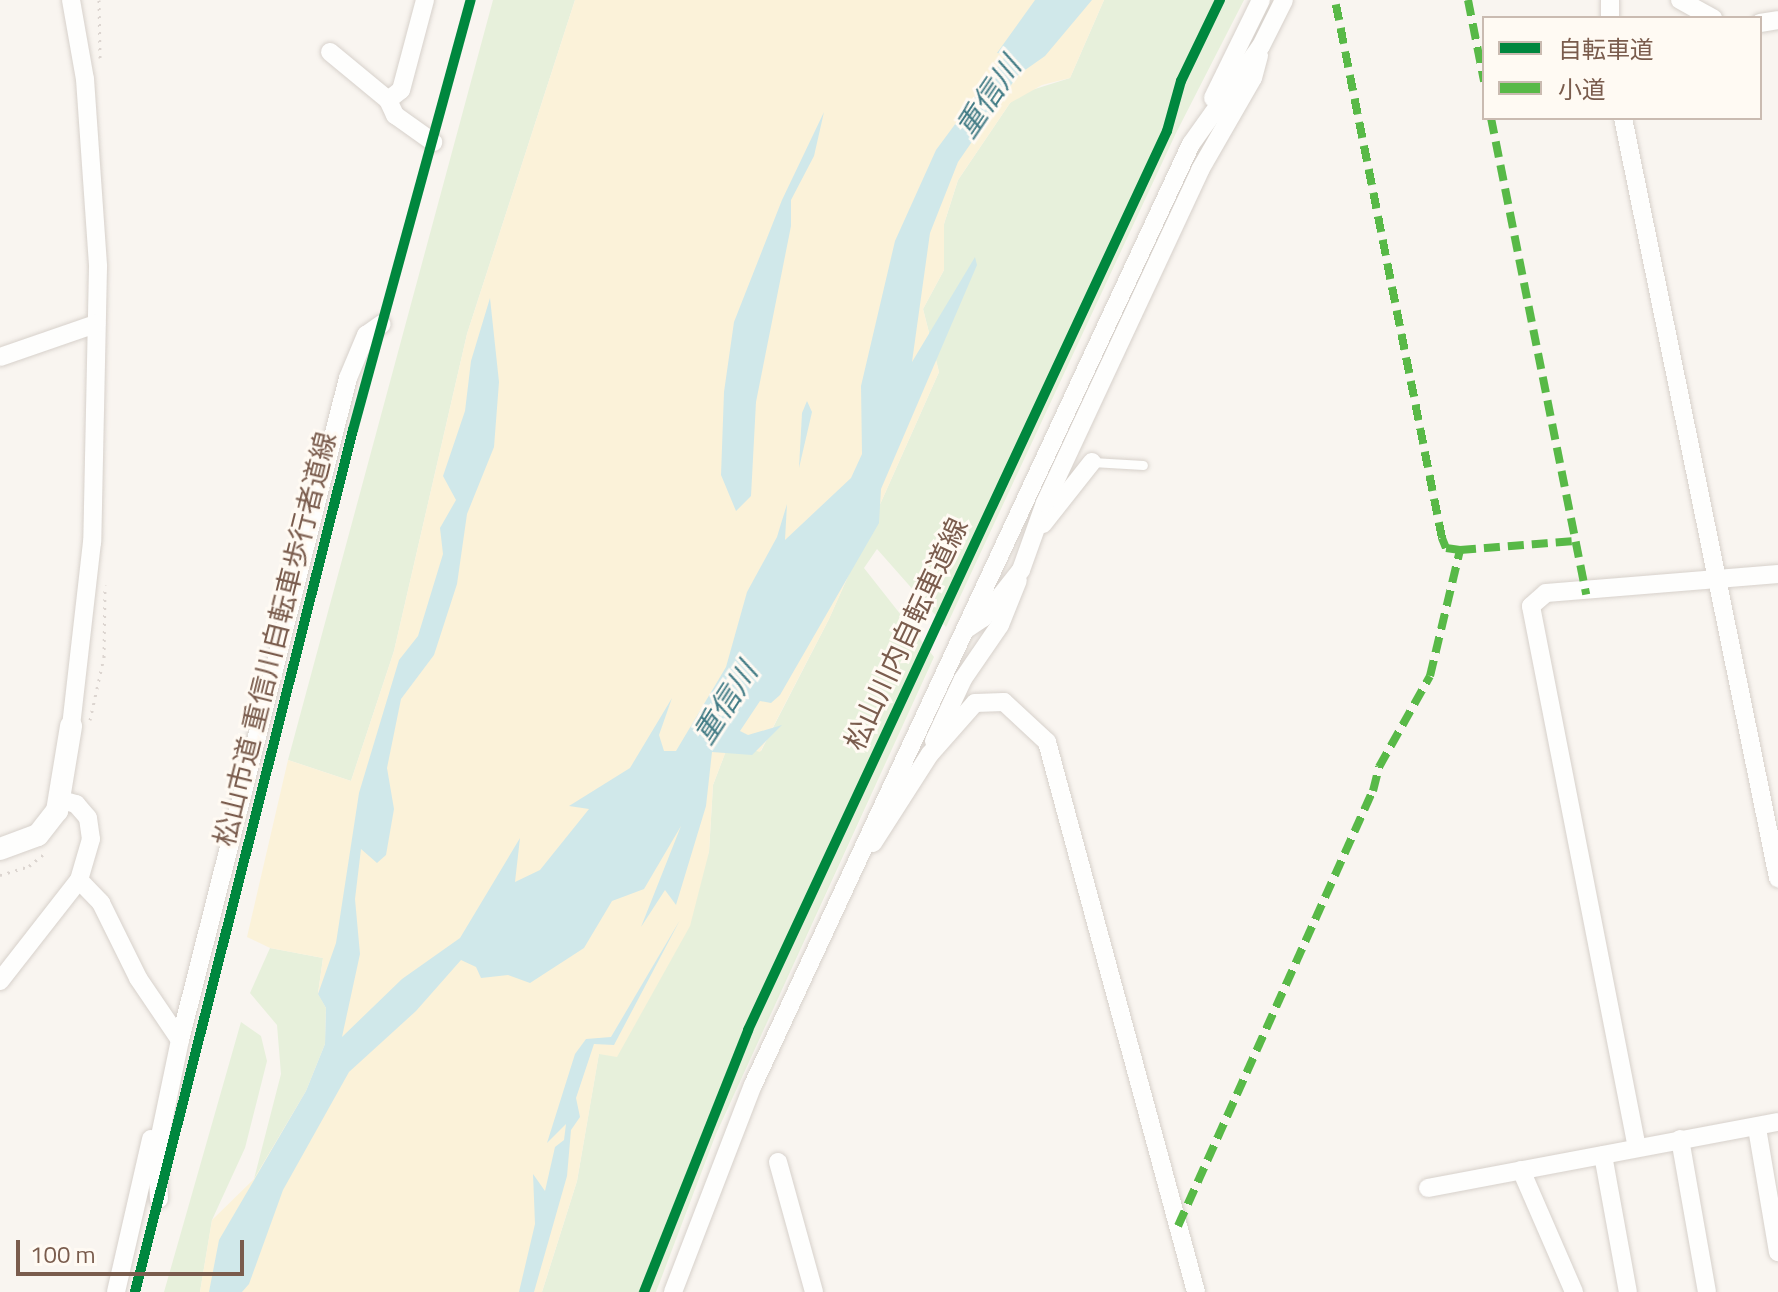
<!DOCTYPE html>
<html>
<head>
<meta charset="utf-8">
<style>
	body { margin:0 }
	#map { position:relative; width:1778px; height:1292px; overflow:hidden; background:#f9f5f0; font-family:"Titillium Web","Noto Sans JP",sans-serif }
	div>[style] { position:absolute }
	.green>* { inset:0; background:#e7f0db }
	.sand>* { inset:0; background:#fbf2d9 }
	.water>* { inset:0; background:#d0e8ea }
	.path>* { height:3px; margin-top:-1.5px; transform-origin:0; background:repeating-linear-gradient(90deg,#dcd5d0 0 2px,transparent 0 8px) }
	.roads { filter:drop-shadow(0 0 2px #d7d1cb) drop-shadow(0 0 2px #d7d1cb) }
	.service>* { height:9px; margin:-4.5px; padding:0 4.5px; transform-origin:4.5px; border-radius:4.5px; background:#fefefd }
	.minor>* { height:18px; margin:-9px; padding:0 9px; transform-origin:9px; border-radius:9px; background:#fefefd }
	.tertiary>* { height:22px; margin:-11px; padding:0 11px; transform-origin:11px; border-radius:11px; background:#fefefd }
	.quiet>* { height:8px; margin-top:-4px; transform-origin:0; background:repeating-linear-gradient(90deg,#58b947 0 16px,transparent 0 24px) }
	.cycleway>* { height:10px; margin:-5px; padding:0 5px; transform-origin:5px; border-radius:5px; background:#00873e }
	span { translate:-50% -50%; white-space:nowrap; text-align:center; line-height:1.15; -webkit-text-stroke:6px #fffaf3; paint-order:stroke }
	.street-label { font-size:28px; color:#7a5c4d }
	.water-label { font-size:30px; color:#437c86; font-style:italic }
	.legend { position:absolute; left:1482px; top:16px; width:280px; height:104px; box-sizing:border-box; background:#fffaf3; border:2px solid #cabbb1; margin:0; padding:10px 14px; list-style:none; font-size:24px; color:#7a5c4d }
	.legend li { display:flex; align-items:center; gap:16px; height:40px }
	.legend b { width:40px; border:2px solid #cabbb1 }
	.scale { position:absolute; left:16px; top:1240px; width:228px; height:36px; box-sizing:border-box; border:4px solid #7a5c4d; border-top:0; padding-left:10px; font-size:24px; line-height:28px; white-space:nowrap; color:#7a5c4d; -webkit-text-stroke:6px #fffaf3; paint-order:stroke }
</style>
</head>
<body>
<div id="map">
	<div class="green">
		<div style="clip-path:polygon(493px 0,575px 0,467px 334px,394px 651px,351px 781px,288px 760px)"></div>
		<div style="clip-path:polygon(1104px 0,1244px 0,1176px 133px,946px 627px,877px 549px,864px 568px,934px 657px,716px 1134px,656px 1292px,542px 1292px,577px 1181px,599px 1053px,709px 852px,713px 785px,729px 743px,761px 751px,829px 619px,939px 372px,923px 309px,944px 270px,944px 224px,958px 180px,1010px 103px,1019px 94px,1070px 78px)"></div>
		<div style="clip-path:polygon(270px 948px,323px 958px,318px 993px,326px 1008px,325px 1044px,306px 1091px,254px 1179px,281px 1074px,277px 1025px,250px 993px)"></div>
		<div style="clip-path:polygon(241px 1022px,261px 1036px,267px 1061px,245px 1148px,212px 1220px,200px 1292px,164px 1292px)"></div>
	</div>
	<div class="sand">
		<div style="clip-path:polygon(575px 0,1104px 0,1070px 78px,1042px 85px,1010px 103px,958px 180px,944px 224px,944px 270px,923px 309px,939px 372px,829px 619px,760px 752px,729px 743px,713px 785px,709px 852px,690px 926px,617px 1057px,599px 1054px,577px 1181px,542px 1292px,200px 1292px,212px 1220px,254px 1179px,306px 1091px,325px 1044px,326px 1008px,318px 994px,323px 958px,270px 948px,247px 937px,288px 760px,351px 781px,394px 651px,467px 334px)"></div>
	</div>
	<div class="water">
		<div style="clip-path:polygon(1035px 0,1092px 0,1045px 56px,1018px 75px,958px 162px,930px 233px,912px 362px,975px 257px,977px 265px,881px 489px,879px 523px,780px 695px,771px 703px,760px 701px,740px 731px,748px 735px,782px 725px,752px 755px,712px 752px,706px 806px,676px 905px,665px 890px,641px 927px,681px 826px,644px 889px,612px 901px,584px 948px,530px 983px,508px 975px,481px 978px,476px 967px,461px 960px,416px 1011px,349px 1072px,283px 1190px,249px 1284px,242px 1292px,209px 1292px,219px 1240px,306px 1091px,325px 1044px,326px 1008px,318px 994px,336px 943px,359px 793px,399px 660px,418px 636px,443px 554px,440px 528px,456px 500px,443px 476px,465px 411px,471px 361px,490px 298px,499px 382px,494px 447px,467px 514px,457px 584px,434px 655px,401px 699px,387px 768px,394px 809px,386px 855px,377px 863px,361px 849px,355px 899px,360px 954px,342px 1037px,402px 979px,460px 938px,520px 838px,515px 882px,540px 870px,589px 809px,569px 806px,630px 768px,672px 698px,659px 735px,664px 751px,676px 751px,726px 667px,747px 592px,777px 537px,787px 504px,785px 540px,851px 478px,862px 454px,861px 386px,895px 241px,936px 150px,1007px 54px,997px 53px)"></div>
		<div style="clip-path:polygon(824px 112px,814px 156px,791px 200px,791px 226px,756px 402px,751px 496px,736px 511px,721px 475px,724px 392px,734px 322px,782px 200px)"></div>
		<div style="clip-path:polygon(807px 401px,812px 412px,799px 468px,802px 413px)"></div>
		<div style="clip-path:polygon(680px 920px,614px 1045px,594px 1044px,576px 1098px,580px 1117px,571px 1130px,567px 1176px,534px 1292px,519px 1292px,535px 1224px,533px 1174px,545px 1191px,555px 1147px,564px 1140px,566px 1124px,547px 1143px,575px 1054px,586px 1039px,611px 1037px)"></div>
	</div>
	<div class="path">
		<div style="left:99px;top:0;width:58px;rotate:89deg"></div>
		<div style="left:90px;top:720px;width:65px;rotate:-77.5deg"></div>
		<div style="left:104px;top:657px;width:72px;rotate:-89.2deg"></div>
		<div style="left:0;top:875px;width:30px;rotate:-17deg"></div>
		<div style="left:29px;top:866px;width:22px;rotate:-39deg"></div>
	</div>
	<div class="roads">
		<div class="service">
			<div style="left:1092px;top:462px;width:51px;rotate:3.4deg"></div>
		</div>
		<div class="minor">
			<div style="left:71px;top:0;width:80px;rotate:80deg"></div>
			<div style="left:85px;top:79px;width:188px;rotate:86deg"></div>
			<div style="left:98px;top:267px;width:275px;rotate:91.2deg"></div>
			<div style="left:92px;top:542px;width:185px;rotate:96.5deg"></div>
			<div style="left:425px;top:0;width:93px;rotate:104.9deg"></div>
			<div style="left:401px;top:90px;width:16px;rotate:142deg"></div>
			<div style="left:388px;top:100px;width:17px;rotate:65deg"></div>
			<div style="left:395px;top:115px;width:47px;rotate:35.4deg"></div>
			<div style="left:1680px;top:0;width:38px;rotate:29deg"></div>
			<div style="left:1610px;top:18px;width:18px;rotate:-90deg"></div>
			<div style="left:1760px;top:23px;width:18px;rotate:-9deg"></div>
			<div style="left:330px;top:52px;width:75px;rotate:39.6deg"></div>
			<div style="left:1213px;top:98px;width:109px;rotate:-63.9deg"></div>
			<div style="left:1623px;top:118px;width:776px;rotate:78.47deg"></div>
			<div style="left:0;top:357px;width:102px;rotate:-19deg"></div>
			<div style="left:1043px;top:524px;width:79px;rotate:-51.7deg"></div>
			<div style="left:965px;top:630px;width:22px;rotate:-34deg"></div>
			<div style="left:983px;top:618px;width:61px;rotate:-51.6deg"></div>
			<div style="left:1021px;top:570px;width:71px;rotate:-70.3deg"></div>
			<div style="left:1045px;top:503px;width:367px;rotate:-65deg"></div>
			<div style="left:1200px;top:170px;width:106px;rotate:-60.1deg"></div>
			<div style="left:1253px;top:78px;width:23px;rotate:-75deg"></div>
			<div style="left:934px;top:741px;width:68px;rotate:-64.9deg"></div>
			<div style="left:963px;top:679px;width:65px;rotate:-55.6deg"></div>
			<div style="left:1000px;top:625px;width:48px;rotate:-68.2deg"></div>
			<div style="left:61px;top:800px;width:16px;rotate:15deg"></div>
			<div style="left:76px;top:804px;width:18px;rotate:49deg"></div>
			<div style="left:88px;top:818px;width:21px;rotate:82deg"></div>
			<div style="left:91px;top:839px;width:43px;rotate:106.3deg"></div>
			<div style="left:79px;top:880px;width:32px;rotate:46deg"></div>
			<div style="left:101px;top:903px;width:84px;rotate:63.7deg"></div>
			<div style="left:138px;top:978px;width:75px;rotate:55.9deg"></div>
			<div style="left:180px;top:1040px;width:112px;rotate:101.8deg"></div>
			<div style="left:157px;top:1150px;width:49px;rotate:87.7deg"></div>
			<div style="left:873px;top:843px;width:106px;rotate:-57.4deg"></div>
			<div style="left:930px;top:754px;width:68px;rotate:-48.6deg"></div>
			<div style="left:975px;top:703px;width:29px;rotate:-2deg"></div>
			<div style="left:1004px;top:702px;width:59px;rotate:42.9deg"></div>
			<div style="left:1047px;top:742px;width:570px;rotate:74.84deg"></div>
			<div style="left:0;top:981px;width:128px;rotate:-52deg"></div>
			<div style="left:180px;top:1040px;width:683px;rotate:-75.76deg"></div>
			<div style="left:348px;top:378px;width:47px;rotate:-67.3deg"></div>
			<div style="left:366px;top:335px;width:19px;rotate:-35deg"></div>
			<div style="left:1757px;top:1128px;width:126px;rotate:80.4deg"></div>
			<div style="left:1680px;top:1139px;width:155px;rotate:80deg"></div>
			<div style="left:1637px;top:1148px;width:552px;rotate:-101.07deg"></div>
			<div style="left:1531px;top:606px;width:20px;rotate:-41deg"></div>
			<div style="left:1546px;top:593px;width:233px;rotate:-4.7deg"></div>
			<div style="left:1603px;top:1155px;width:139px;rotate:79.7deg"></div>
			<div style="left:778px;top:1162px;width:135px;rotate:74.5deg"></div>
			<div style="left:1521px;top:1170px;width:133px;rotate:66.5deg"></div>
			<div style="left:1428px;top:1188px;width:356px;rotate:-10.7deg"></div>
			<div style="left:116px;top:1292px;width:157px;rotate:-77.1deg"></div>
			<div style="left:673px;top:1292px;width:222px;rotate:-68.9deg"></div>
			<div style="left:753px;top:1085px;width:1038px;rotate:-65.04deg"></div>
			<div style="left:1191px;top:144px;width:120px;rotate:-54.5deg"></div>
			<div style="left:1261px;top:46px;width:51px;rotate:-63.4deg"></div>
		</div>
		<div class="tertiary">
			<div style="left:0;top:849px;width:40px;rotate:-20.2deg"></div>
			<div style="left:38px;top:835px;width:31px;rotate:-52deg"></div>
			<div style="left:57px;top:811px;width:86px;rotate:-80.6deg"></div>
		</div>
	</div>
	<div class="quiet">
		<div style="left:1468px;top:0;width:83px;rotate:78.8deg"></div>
		<div style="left:1491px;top:118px;width:486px;rotate:78.7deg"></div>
		<div style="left:1460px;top:550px;width:115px;rotate:-4.5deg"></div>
		<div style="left:1178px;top:1226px;width:477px;rotate:-65.9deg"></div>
		<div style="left:1373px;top:791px;width:25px;rotate:-76deg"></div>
		<div style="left:1379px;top:767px;width:104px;rotate:-60.7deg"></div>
		<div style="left:1430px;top:676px;width:130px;rotate:-76.6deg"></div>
		<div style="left:1460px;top:550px;width:14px;rotate:-172deg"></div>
		<div style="left:1446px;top:548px;width:11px;rotate:-112deg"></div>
		<div style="left:1442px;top:538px;width:549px;rotate:-101.25deg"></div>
	</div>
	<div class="cycleway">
		<div style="left:135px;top:1292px;width:889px;rotate:-75.81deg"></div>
		<div style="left:353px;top:430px;width:446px;rotate:-74.7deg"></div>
		<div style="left:644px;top:1292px;width:282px;rotate:-68.3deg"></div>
		<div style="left:748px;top:1030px;width:992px;rotate:-65.01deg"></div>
		<div style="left:1167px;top:131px;width:52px;rotate:-74.4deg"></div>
		<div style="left:1181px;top:81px;width:90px;rotate:-64.3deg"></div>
	</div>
	<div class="street-label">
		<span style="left:906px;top:634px;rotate:-65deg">松山川内自転車道線</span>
		<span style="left:275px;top:639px;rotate:-76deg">松山市道 重信川自転車歩行者道線</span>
	</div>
	<div class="water-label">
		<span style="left:988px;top:97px;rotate:-56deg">重信川</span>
		<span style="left:725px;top:703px;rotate:-57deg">重信川</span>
	</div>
	<ul class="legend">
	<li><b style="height:10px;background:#00873e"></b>自転車道</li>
	<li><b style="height:10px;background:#58b947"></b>小道</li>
	</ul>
	<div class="scale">100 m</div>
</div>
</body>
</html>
